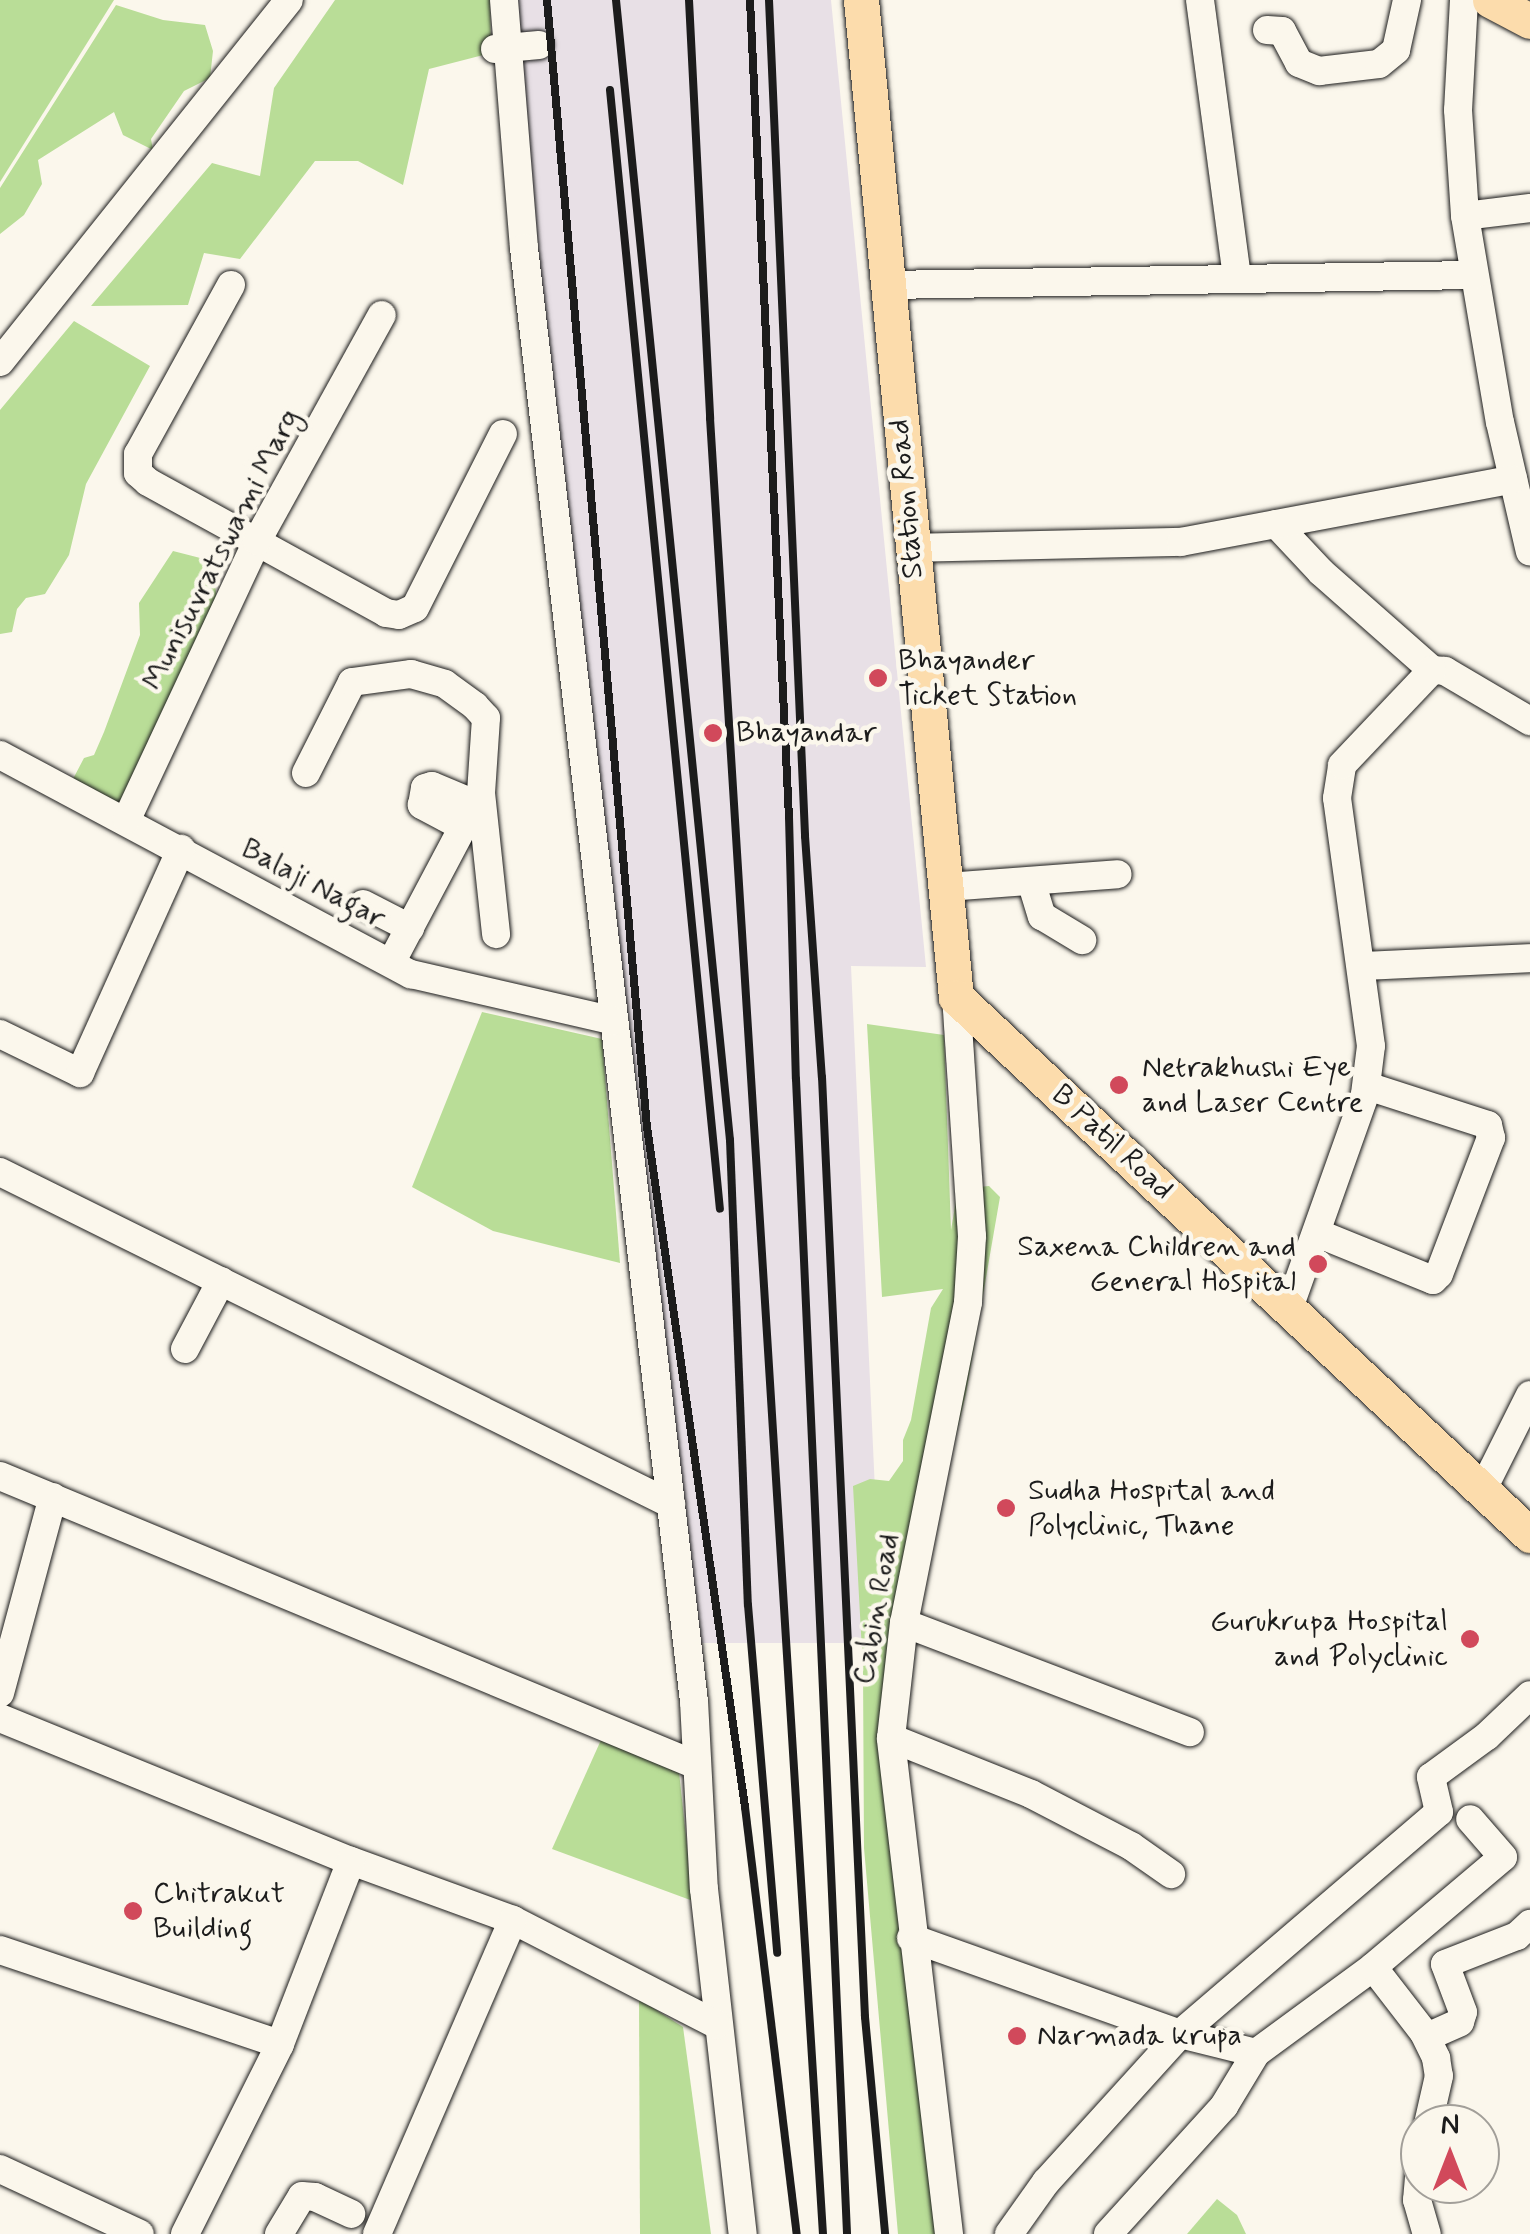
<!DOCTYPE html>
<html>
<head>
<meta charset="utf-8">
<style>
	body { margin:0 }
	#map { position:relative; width:1530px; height:2234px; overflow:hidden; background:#fbf7ec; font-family:Mynerve,sans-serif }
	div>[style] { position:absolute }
	.built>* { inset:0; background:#e8e0e6 }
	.green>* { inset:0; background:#b9dd97 }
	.roads { filter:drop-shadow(0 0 2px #1c1c1c) drop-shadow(0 0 2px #1c1c1c) }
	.minor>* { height:28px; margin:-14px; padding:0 14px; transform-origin:14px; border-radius:14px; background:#fbf7ec }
	.major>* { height:35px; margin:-17.5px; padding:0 17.5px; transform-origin:17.5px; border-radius:17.5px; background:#fcdcac }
	.rail>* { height:8px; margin:-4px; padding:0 4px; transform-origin:4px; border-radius:4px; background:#1c1c1c }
	.dots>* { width:28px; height:28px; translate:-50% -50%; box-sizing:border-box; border:5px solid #fbf7ec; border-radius:50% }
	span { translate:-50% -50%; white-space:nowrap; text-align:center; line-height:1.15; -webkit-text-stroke:9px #fbf7ec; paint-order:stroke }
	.street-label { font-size:30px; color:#1c1c1c }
	.poi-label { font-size:30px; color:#1c1c1c }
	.left { translate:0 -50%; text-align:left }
	.right { translate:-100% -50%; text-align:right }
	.north { position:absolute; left:1400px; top:2104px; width:100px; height:100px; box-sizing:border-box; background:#fbf7ec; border:2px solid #a29f99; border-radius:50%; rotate:0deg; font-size:28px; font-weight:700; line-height:40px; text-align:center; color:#1c1c1c }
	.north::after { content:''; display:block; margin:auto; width:35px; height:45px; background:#d1495b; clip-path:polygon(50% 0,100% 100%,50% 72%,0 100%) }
</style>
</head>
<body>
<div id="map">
	<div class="built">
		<div style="clip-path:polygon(507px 0,831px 0,926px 967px,851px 966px,882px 1643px,689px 1643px)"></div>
	</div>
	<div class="green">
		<div style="clip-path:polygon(0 0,114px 0,0 182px)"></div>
		<div style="clip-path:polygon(335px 0,490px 0,491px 53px,429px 69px,403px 185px,358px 161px,315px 161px,240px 259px,204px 253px,188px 305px,91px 306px,212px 163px,260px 176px,274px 88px)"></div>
		<div style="clip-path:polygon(116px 5px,163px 20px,205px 25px,213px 51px,210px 78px,184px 91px,151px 139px,153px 150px,123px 135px,114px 112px,38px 160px,42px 184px,24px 215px,0 234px,0 188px)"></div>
		<div style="clip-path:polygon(74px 321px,150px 366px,86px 484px,69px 555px,45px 594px,26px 598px,17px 609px,12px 632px,0 634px,0 410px)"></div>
		<div style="clip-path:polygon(173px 551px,212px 561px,217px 600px,121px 806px,73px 779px,84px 758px,94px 755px,104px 732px,140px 635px,139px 603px)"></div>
		<div style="clip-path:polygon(482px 1012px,602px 1039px,620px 1263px,493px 1231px,412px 1187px)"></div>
		<div style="clip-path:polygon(867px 1024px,944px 1035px,951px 1230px,958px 1189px,989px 1186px,1000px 1197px,966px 1393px,919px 1590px,899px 1702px,939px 2234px,898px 2234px,864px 1848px,863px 1670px,853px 1486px,870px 1479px,889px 1481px,903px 1461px,903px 1440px,911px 1420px,931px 1308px,943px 1289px,882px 1297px)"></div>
		<div style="clip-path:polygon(601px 1740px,679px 1772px,693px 1901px,552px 1849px)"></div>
		<div style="clip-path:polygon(639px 1999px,683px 2027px,711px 2234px,640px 2234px)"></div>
		<div style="clip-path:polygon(1217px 2199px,1237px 2215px,1246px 2234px,1187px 2234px)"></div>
	</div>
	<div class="roads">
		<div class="minor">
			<div style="left:504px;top:0;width:249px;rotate:85.4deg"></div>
			<div style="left:524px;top:248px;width:1463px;rotate:83.33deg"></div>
			<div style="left:694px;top:1701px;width:188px;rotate:87deg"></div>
			<div style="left:704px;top:1889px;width:347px;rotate:83.6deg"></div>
			<div style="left:1200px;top:0;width:281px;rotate:82.4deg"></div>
			<div style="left:1464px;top:0;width:110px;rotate:93.1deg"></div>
			<div style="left:1458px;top:110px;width:106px;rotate:86.2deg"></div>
			<div style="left:1267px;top:30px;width:15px;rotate:4deg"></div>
			<div style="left:1282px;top:31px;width:36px;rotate:62deg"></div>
			<div style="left:1299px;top:63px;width:22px;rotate:22deg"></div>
			<div style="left:1319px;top:71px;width:60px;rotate:-6.7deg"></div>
			<div style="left:1379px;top:64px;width:22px;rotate:-39deg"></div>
			<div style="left:1396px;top:50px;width:51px;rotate:-77.6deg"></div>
			<div style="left:495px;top:49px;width:44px;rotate:-5.2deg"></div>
			<div style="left:1530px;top:208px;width:65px;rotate:173deg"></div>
			<div style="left:1465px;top:216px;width:209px;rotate:80.4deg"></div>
			<div style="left:1500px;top:422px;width:133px;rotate:77deg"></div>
			<div style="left:231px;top:285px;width:193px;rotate:118.8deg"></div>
			<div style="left:138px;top:454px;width:19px;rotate:90deg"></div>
			<div style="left:138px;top:473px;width:13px;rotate:42deg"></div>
			<div style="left:148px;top:482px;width:272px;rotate:28.8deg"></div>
			<div style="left:386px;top:613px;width:13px;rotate:9deg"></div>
			<div style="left:399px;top:615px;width:17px;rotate:-24deg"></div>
			<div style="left:415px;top:608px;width:195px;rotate:-63.2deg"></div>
			<div style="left:887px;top:285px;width:587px;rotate:-0.98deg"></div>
			<div style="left:0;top:362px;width:463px;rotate:-51.4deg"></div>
			<div style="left:1276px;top:524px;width:66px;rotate:46.8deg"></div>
			<div style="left:1321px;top:572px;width:148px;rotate:41.4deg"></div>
			<div style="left:1432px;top:670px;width:13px;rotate:4deg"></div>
			<div style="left:1445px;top:671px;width:99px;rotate:30.5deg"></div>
			<div style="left:911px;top:548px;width:270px;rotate:-1.3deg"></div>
			<div style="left:1181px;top:542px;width:338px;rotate:-10.7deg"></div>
			<div style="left:0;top:755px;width:466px;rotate:28.1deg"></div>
			<div style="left:411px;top:974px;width:208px;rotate:13deg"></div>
			<div style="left:306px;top:773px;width:102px;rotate:-63.2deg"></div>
			<div style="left:352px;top:682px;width:60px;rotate:-7.7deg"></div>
			<div style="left:411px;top:674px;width:35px;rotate:16deg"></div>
			<div style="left:445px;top:684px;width:37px;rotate:36deg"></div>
			<div style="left:475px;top:706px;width:16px;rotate:47deg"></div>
			<div style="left:486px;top:718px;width:75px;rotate:93.8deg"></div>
			<div style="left:481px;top:793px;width:142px;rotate:83.9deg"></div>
			<div style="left:127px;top:819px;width:307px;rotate:-64.9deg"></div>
			<div style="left:257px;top:541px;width:258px;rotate:-61.1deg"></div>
			<div style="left:463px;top:827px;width:47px;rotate:-151.8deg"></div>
			<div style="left:422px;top:805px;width:17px;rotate:-80deg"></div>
			<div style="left:425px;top:788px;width:7px;rotate:-16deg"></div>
			<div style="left:432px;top:786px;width:47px;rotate:22.7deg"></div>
			<div style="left:1031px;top:881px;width:37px;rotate:73deg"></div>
			<div style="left:1042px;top:916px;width:47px;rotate:31deg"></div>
			<div style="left:947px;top:887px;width:171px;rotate:-4.3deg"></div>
			<div style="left:363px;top:904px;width:53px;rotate:27.1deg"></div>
			<div style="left:391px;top:963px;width:192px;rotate:-62.1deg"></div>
			<div style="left:1362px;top:966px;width:168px;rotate:-2.7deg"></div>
			<div style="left:0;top:1034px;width:89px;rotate:26deg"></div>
			<div style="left:80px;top:1073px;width:246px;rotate:-65.7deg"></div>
			<div style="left:0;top:1172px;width:749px;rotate:26.33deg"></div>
			<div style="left:1317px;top:1233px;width:125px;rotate:22.1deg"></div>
			<div style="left:1433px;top:1280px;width:8px;rotate:-45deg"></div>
			<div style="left:1439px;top:1274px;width:146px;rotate:-69.1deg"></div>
			<div style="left:1491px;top:1138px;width:13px;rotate:-103deg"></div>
			<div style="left:1488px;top:1125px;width:127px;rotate:-162.1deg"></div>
			<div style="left:1289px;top:1308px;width:227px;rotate:-70.4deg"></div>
			<div style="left:1365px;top:1094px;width:48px;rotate:-82.9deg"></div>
			<div style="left:1371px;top:1046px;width:250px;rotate:-97.8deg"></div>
			<div style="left:1337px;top:798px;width:33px;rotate:-81deg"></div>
			<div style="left:1342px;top:765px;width:131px;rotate:-46.5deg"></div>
			<div style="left:185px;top:1349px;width:77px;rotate:-62.1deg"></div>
			<div style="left:0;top:1476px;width:754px;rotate:22.55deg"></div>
			<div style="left:1483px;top:1489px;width:105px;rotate:-63.4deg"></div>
			<div style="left:904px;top:1623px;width:306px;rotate:20.9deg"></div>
			<div style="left:0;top:1693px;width:203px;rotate:-74.9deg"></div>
			<div style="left:0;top:1718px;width:379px;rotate:22.2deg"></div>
			<div style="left:351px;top:1861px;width:172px;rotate:20deg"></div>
			<div style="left:513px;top:1920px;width:229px;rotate:27.2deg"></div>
			<div style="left:891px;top:1738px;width:151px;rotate:21.8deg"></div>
			<div style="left:1031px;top:1794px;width:113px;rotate:27.5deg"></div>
			<div style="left:1131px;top:1846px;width:49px;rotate:35deg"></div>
			<div style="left:911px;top:1938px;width:286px;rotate:19.6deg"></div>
			<div style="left:1180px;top:2034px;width:78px;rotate:14deg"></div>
			<div style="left:0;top:1950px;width:295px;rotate:18.6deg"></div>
			<div style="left:280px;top:2044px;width:196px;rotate:-68.8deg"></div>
			<div style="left:1373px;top:1967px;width:83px;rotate:52.3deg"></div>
			<div style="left:1424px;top:2033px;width:28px;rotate:64deg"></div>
			<div style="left:1436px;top:2058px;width:18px;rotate:81deg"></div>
			<div style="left:1439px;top:2076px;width:49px;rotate:102.9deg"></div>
			<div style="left:1427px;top:2037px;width:36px;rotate:-24deg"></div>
			<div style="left:1460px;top:2022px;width:10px;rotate:-73deg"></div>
			<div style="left:1463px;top:2012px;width:51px;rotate:-110.6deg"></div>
			<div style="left:1445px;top:1964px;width:77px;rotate:-21.3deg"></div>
			<div style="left:1517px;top:1936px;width:18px;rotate:-43deg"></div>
			<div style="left:1420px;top:2166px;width:34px;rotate:95deg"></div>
			<div style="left:1417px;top:2200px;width:35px;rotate:74deg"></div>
			<div style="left:0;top:2169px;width:154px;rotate:24.9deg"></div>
			<div style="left:185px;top:2234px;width:212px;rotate:-63.4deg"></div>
			<div style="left:279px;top:2234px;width:44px;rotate:-58.8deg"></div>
			<div style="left:302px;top:2196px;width:13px;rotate:4deg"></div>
			<div style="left:315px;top:2197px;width:40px;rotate:25deg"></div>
			<div style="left:377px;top:2234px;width:342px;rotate:-66.6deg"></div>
			<div style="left:949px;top:2234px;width:499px;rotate:-96.7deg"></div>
			<div style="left:891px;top:1738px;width:116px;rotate:-83.6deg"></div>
			<div style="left:904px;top:1623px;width:327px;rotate:-78.7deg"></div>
			<div style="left:968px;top:1302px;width:66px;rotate:-86.5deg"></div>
			<div style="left:972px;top:1236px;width:240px;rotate:-93.8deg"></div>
			<div style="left:1009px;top:2234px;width:64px;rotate:-54.6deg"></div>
			<div style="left:1046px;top:2182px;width:200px;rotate:-47.8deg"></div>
			<div style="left:1180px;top:2034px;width:341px;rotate:-40.6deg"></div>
			<div style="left:1439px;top:1812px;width:36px;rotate:-103deg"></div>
			<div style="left:1431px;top:1777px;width:69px;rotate:-36.2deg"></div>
			<div style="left:1487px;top:1736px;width:59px;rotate:-43.6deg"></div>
			<div style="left:1108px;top:2234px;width:173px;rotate:-47.8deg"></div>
			<div style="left:1224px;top:2106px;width:62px;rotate:-58.9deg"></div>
			<div style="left:1256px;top:2053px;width:145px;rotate:-36.3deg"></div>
			<div style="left:1373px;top:1967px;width:170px;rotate:-40.2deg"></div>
			<div style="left:1503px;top:1857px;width:50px;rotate:-131deg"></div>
		</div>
		<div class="major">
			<div style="left:861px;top:0;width:1002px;rotate:84.56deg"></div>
			<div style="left:956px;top:997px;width:787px;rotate:43.15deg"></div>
			<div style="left:1490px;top:0;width:45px;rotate:27.7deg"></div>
		</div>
	</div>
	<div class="rail">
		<div style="left:547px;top:0;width:1131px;rotate:84.93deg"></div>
		<div style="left:647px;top:1127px;width:687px;rotate:81.8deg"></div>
		<div style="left:745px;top:1807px;width:430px;rotate:83.1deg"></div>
		<div style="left:616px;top:0;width:1146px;rotate:84.29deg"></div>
		<div style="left:730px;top:1140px;width:465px;rotate:87.8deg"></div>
		<div style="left:748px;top:1605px;width:349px;rotate:85.2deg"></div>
		<div style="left:689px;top:0;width:419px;rotate:87.1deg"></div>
		<div style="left:710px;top:418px;width:1820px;rotate:86.44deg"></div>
		<div style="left:750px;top:0;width:818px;rotate:87.27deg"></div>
		<div style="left:789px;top:817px;width:262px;rotate:88.5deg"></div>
		<div style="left:796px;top:1079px;width:1156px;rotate:87.47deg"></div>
		<div style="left:769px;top:0;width:837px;rotate:87.53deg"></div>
		<div style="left:805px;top:836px;width:242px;rotate:86deg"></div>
		<div style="left:822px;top:1077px;width:941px;rotate:87.38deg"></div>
		<div style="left:865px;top:2017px;width:218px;rotate:84.7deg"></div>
		<div style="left:610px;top:90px;width:1124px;rotate:84.39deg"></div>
	</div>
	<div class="dots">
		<div style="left:878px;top:678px;background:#d1495b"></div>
		<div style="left:713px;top:733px;background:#d1495b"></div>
		<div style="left:1119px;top:1085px;background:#d1495b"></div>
		<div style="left:1318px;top:1264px;background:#d1495b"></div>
		<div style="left:1006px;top:1508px;background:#d1495b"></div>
		<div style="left:1470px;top:1639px;background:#d1495b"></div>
		<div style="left:133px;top:1911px;background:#d1495b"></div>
		<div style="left:1017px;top:2036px;background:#d1495b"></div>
	</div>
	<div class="street-label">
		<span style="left:907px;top:499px;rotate:-95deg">Station Road</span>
		<span style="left:222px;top:550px;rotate:-63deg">Munisuvratswami Marg</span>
		<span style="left:313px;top:884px;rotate:28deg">Balaji Nagar</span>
		<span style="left:1112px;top:1143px;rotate:43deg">B Patil Road</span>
		<span style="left:877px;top:1609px;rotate:-80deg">Cabin Road</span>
	</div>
	<div class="poi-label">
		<span class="left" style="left:898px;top:678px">Bhayander<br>Ticket Station</span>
		<span class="left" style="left:736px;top:733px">Bhayandar</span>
		<span class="left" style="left:1142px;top:1085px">Netrakhushi Eye<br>and Laser Centre</span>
		<span class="right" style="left:1296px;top:1264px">Saxena Children and<br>General Hospital</span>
		<span class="left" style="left:1028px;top:1508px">Sudha Hospital and<br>Polyclinic, Thane</span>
		<span class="right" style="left:1448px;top:1639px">Gurukrupa Hospital<br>and Polyclinic</span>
		<span class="left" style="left:153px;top:1911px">Chitrakut<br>Building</span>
		<span class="left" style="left:1037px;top:2036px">Narmada krupa</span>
	</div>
	<div class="north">N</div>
</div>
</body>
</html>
